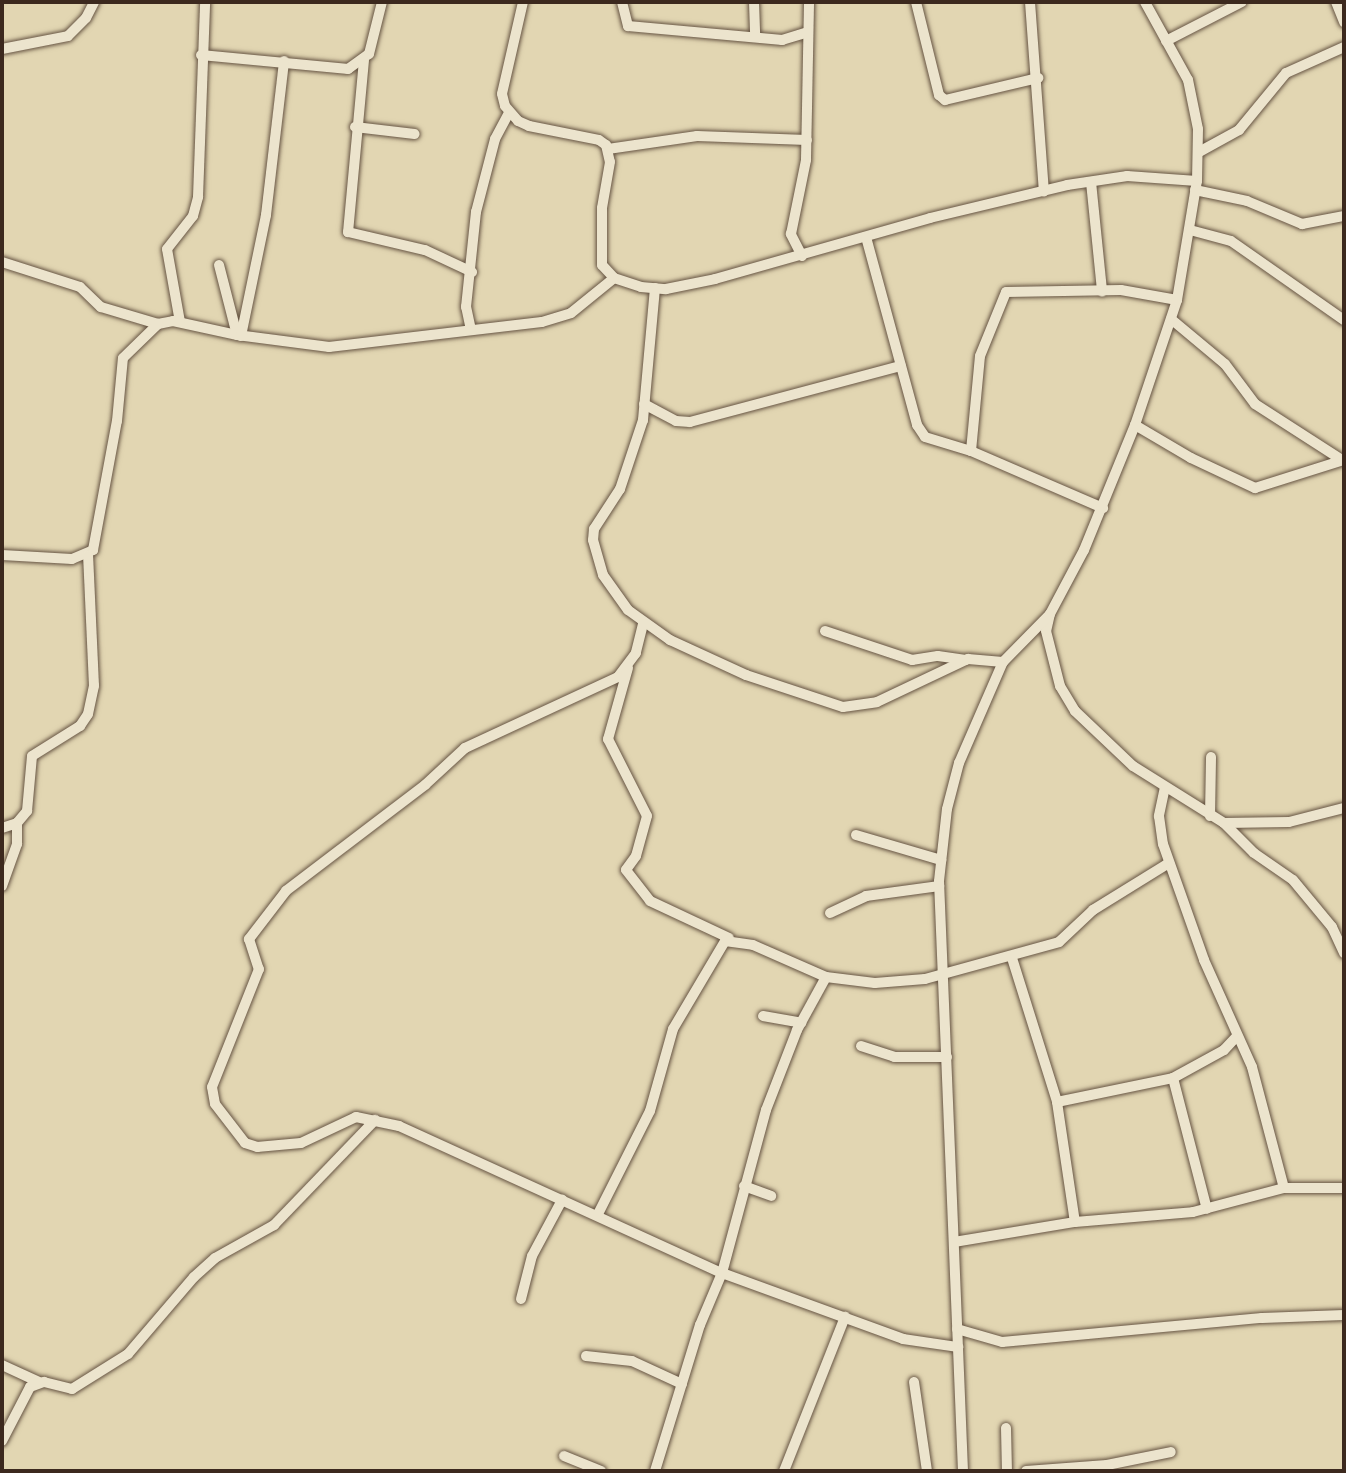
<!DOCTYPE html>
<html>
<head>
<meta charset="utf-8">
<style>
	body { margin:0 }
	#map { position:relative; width:1346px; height:1473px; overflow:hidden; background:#e2d6b2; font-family:"Gentium Book Plus",serif }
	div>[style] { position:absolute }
	.roads { filter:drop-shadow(0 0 2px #665443) drop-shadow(0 0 2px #665443) }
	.minor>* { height:10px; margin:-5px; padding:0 5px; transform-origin:5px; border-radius:5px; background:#ece4cd }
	span { translate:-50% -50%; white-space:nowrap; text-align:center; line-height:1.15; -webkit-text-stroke:5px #ece4cd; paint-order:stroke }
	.frame { position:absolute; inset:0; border:4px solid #3c291e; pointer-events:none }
</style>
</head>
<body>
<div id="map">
	<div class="roads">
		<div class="minor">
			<div style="left:523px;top:2px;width:94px;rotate:102.9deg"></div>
			<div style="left:502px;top:94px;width:12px;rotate:76deg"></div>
			<div style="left:505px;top:106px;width:20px;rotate:49deg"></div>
			<div style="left:518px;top:121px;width:12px;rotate:24deg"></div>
			<div style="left:529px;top:126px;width:71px;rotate:11.3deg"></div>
			<div style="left:599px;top:140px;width:9px;rotate:36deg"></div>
			<div style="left:606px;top:145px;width:17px;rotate:77deg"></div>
			<div style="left:610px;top:162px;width:47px;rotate:99.9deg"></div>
			<div style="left:602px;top:208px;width:57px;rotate:90deg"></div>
			<div style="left:602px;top:265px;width:18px;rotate:47deg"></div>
			<div style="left:614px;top:278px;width:28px;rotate:18deg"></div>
			<div style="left:641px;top:287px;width:25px;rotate:5deg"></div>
			<div style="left:666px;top:289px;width:50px;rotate:-11.5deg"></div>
			<div style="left:715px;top:279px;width:223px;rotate:-15.8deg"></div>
			<div style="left:930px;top:218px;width:141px;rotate:-13.5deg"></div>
			<div style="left:1067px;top:185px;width:61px;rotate:-8.5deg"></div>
			<div style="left:1127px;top:176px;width:70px;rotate:4.1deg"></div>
			<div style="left:622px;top:2px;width:25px;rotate:76deg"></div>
			<div style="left:628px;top:26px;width:155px;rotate:5.2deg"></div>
			<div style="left:782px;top:40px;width:27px;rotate:-17deg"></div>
			<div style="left:754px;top:2px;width:35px;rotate:88deg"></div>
			<div style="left:916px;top:2px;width:96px;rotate:76.1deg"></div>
			<div style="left:939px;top:95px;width:8px;rotate:40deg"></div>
			<div style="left:945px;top:100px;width:96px;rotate:-13.3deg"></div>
			<div style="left:1030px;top:2px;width:190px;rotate:85.8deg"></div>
			<div style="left:1336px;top:2px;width:22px;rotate:68deg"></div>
			<div style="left:1166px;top:41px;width:85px;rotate:-27.2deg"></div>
			<div style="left:2px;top:49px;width:67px;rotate:-11.1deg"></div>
			<div style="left:68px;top:36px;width:25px;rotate:-45deg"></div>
			<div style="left:86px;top:18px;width:18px;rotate:-63deg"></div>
			<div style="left:201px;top:55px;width:148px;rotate:5.4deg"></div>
			<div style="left:348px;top:69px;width:26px;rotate:-36deg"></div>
			<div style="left:369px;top:54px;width:54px;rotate:-76deg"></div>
			<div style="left:364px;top:60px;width:173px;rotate:95.3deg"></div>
			<div style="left:348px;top:232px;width:79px;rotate:13.2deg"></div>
			<div style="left:425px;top:250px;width:52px;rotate:25.1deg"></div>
			<div style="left:355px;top:127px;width:60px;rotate:6.7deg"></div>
			<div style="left:608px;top:149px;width:90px;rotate:-8.3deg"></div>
			<div style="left:697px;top:136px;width:110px;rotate:2.1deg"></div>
			<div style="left:1199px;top:152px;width:46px;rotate:-28.8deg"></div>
			<div style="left:1239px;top:130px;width:74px;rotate:-50.5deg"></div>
			<div style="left:1286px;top:73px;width:64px;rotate:-24.1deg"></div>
			<div style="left:1091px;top:182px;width:110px;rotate:84.2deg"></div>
			<div style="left:1195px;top:190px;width:53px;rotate:11.9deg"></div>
			<div style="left:1247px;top:201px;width:60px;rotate:22.7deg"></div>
			<div style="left:1302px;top:224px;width:43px;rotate:-10.8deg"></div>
			<div style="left:1190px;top:230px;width:42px;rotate:15deg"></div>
			<div style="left:1231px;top:241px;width:138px;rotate:35deg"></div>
			<div style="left:866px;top:237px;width:195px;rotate:74.8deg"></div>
			<div style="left:917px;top:425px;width:14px;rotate:56deg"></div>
			<div style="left:925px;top:437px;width:48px;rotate:16.9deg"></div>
			<div style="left:971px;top:451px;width:144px;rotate:23.4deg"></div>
			<div style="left:802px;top:256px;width:25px;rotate:-117deg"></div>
			<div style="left:791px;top:234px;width:76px;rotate:-78.5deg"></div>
			<div style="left:806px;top:160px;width:158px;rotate:-88.9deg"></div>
			<div style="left:2px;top:262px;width:82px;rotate:17.8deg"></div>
			<div style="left:80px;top:287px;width:29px;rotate:44deg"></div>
			<div style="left:101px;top:307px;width:59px;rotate:16.6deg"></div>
			<div style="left:158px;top:324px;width:15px;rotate:-11deg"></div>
			<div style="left:173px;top:321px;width:66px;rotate:12.3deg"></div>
			<div style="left:237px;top:335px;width:93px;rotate:7.4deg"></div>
			<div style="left:329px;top:347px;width:214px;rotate:-6.7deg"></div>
			<div style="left:542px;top:322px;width:30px;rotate:-17deg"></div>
			<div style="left:571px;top:313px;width:55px;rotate:-39.1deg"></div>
			<div style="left:219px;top:265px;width:72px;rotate:75.6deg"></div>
			<div style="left:655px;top:288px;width:133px;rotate:95.2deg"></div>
			<div style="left:643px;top:420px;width:73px;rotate:108.4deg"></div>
			<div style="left:620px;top:489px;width:48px;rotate:123deg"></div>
			<div style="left:594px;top:529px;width:11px;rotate:95deg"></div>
			<div style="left:593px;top:540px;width:36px;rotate:74deg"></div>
			<div style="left:603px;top:575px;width:43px;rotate:54.5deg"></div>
			<div style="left:628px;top:610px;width:52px;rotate:35.5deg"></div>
			<div style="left:670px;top:640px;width:84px;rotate:24.7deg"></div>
			<div style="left:746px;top:675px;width:102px;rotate:18.3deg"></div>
			<div style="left:843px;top:707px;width:34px;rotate:-8deg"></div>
			<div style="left:877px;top:702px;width:101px;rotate:-25.3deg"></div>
			<div style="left:968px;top:659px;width:35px;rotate:5deg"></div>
			<div style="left:1171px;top:319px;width:70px;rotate:39.8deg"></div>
			<div style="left:1225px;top:364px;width:50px;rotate:53.1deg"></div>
			<div style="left:1255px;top:404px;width:103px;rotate:32.8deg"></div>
			<div style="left:180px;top:322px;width:74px;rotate:-100.1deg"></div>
			<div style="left:167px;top:249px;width:42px;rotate:-51.8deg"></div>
			<div style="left:193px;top:216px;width:20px;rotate:-75deg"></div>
			<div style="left:198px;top:197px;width:195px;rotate:-87.9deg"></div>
			<div style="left:471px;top:330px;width:24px;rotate:-102deg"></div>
			<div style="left:466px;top:307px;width:96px;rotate:-84deg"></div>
			<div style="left:476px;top:212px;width:75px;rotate:-75.4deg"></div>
			<div style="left:495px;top:139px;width:30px;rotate:-62deg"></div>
			<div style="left:241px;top:336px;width:124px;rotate:-78.3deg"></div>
			<div style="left:266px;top:215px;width:155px;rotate:-83.3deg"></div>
			<div style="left:644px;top:404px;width:36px;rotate:28deg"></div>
			<div style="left:676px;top:421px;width:14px;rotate:4deg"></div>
			<div style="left:690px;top:422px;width:218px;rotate:-14.9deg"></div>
			<div style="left:1135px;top:425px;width:65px;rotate:30.5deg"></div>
			<div style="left:1191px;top:458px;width:71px;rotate:25.1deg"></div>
			<div style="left:1255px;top:488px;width:93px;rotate:-17.5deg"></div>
			<div style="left:971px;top:451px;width:95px;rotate:-84.6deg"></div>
			<div style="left:980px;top:356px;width:69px;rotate:-67.9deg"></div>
			<div style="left:1006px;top:292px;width:115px;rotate:-1deg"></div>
			<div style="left:1121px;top:290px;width:57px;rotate:10.1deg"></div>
			<div style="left:2px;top:555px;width:70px;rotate:3.3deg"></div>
			<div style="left:72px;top:559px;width:23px;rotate:-23deg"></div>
			<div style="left:93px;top:550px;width:131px;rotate:-79.5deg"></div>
			<div style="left:117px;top:421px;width:63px;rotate:-84.6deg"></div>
			<div style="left:123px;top:358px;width:49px;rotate:-44.2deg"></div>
			<div style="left:1050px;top:614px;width:17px;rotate:103deg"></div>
			<div style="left:1046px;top:631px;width:57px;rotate:75.7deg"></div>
			<div style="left:1060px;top:686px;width:29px;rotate:59deg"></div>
			<div style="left:1075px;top:711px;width:80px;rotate:43.5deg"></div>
			<div style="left:1133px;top:766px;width:107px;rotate:32.1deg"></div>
			<div style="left:1224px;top:823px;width:65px;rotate:-0.9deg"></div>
			<div style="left:1289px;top:822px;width:57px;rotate:-14.3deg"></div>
			<div style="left:643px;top:624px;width:30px;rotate:104deg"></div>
			<div style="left:636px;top:653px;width:30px;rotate:127deg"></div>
			<div style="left:618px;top:677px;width:169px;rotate:155.1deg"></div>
			<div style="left:465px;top:748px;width:54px;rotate:137.2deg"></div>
			<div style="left:425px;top:785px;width:175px;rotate:142.7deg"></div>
			<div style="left:286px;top:891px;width:61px;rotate:127.6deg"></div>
			<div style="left:249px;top:939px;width:32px;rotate:72deg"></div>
			<div style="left:259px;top:969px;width:127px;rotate:111.7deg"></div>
			<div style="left:212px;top:1087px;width:17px;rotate:80deg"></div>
			<div style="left:215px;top:1104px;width:49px;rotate:52.4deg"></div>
			<div style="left:245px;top:1143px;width:13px;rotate:18deg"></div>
			<div style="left:257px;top:1147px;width:44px;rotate:-5.2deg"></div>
			<div style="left:301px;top:1143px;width:61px;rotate:-25.3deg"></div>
			<div style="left:356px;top:1117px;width:44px;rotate:11.8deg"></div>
			<div style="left:399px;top:1126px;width:355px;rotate:24.5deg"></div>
			<div style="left:722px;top:1273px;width:193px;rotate:20deg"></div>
			<div style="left:903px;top:1339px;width:56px;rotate:8.3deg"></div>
			<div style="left:825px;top:631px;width:92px;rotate:18.4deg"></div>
			<div style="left:912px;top:660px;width:26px;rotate:-9deg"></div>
			<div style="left:938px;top:656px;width:28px;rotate:8deg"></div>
			<div style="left:628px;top:668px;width:74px;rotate:105.7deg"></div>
			<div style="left:608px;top:739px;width:86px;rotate:63.1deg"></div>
			<div style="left:647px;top:816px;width:41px;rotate:105.4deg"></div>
			<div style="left:636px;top:856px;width:17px;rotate:126deg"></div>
			<div style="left:626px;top:870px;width:39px;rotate:52deg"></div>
			<div style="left:650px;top:901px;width:87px;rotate:25.1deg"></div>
			<div style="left:1165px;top:787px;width:30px;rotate:102deg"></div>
			<div style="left:1159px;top:816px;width:28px;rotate:82deg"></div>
			<div style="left:1163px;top:844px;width:123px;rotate:70.5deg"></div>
			<div style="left:1204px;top:960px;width:117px;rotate:65.8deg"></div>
			<div style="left:1252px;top:1067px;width:125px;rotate:75.2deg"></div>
			<div style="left:1210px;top:816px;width:59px;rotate:-89deg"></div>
			<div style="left:1224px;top:823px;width:42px;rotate:45deg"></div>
			<div style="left:1254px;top:853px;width:47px;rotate:34.7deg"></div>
			<div style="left:1293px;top:880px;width:61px;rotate:50.3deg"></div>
			<div style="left:1332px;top:927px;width:29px;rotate:65deg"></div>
			<div style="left:2px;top:828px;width:16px;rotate:-18deg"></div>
			<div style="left:17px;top:823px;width:16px;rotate:-50deg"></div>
			<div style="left:27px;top:811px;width:55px;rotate:-84.8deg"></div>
			<div style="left:32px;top:756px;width:57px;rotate:-32deg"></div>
			<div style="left:80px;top:726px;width:14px;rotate:-56deg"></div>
			<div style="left:88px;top:714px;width:29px;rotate:-78deg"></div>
			<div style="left:94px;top:686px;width:131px;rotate:-92.6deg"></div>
			<div style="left:856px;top:835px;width:89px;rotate:16.4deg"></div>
			<div style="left:2px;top:886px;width:45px;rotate:-70.3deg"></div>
			<div style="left:17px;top:844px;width:21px;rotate:-90deg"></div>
			<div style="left:830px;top:913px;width:40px;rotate:-25deg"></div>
			<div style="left:866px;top:896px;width:74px;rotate:-7.8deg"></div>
			<div style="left:1012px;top:958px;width:151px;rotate:72.6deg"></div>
			<div style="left:1057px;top:1102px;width:121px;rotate:81.5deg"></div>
			<div style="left:763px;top:1016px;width:39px;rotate:10deg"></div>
			<div style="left:861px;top:1046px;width:35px;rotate:18deg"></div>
			<div style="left:894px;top:1057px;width:53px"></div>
			<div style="left:1173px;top:1078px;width:135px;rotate:75.5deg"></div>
			<div style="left:1057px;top:1102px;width:118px;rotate:-11.7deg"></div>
			<div style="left:1173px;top:1078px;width:58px;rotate:-28.8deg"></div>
			<div style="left:1224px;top:1050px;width:19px;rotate:-47deg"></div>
			<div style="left:744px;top:1186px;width:29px;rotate:20deg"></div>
			<div style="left:598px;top:1214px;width:115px;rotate:-63.2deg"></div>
			<div style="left:650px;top:1111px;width:85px;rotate:-74.3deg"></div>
			<div style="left:673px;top:1029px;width:102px;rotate:-59.4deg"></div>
			<div style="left:725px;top:941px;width:28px;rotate:8deg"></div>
			<div style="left:753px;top:945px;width:80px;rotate:23.7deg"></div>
			<div style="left:826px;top:977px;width:49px;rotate:7deg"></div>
			<div style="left:875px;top:983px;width:50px;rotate:-4.6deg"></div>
			<div style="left:925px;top:979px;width:139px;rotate:-15.4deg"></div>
			<div style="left:1059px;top:942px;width:47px;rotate:-43.3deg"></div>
			<div style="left:1093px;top:910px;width:89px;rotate:-31.7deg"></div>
			<div style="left:954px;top:1242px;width:123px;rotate:-9.4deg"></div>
			<div style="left:1075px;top:1222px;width:118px;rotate:-4.8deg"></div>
			<div style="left:1193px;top:1212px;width:94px;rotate:-14.8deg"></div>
			<div style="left:1284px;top:1188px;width:60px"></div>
			<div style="left:521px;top:1299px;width:44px;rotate:-75.7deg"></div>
			<div style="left:532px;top:1256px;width:64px;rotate:-61.8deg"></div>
			<div style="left:957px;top:1329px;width:47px;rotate:16.1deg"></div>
			<div style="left:1002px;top:1342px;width:261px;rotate:-5.3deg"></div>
			<div style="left:1262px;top:1318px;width:82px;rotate:-2.1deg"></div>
			<div style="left:586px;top:1356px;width:46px;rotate:6.2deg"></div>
			<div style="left:632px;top:1361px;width:55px;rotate:24.7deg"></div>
			<div style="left:2px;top:1365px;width:41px;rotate:24.7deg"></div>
			<div style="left:914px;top:1382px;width:90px;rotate:81.7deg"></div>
			<div style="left:1006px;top:1428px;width:43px;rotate:88.7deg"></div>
			<div style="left:2px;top:1441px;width:61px;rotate:-62.6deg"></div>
			<div style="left:30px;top:1387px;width:15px;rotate:-20deg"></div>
			<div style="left:44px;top:1382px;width:29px;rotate:14deg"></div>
			<div style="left:72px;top:1389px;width:66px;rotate:-32deg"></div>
			<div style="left:128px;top:1354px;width:101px;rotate:-49.4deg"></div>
			<div style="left:194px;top:1277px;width:28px;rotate:-42deg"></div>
			<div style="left:215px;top:1258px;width:68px;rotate:-29.2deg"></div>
			<div style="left:274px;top:1225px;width:146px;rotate:-46.1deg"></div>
			<div style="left:564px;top:1456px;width:40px;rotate:22deg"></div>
			<div style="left:655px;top:1471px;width:153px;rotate:-72.9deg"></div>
			<div style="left:700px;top:1325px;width:56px;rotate:-67.1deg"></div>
			<div style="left:722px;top:1273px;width:169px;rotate:-74.9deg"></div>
			<div style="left:766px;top:1110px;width:86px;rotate:-68.8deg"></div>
			<div style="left:797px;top:1030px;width:60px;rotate:-61.3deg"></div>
			<div style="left:784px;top:1471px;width:166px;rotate:-68.4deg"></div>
			<div style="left:963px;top:1471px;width:590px;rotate:-92.33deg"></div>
			<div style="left:939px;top:881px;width:72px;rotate:-83.7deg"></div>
			<div style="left:947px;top:809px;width:48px;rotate:-75.4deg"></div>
			<div style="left:959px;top:763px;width:110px;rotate:-66.5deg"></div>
			<div style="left:1003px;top:662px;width:67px;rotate:-45.6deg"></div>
			<div style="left:1050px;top:614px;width:72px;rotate:-62deg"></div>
			<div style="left:1084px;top:550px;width:135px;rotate:-67.8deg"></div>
			<div style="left:1135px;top:425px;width:132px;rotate:-71.4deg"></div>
			<div style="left:1177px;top:300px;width:121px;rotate:-80.5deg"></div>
			<div style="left:1197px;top:181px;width:52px;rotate:-88.9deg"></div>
			<div style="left:1198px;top:129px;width:50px;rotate:-101.5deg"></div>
			<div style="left:1188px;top:80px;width:89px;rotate:-118.9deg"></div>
			<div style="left:1026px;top:1471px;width:81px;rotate:-4.2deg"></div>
			<div style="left:1107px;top:1465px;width:65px;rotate:-11.5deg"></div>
		</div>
	</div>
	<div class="frame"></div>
</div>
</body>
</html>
